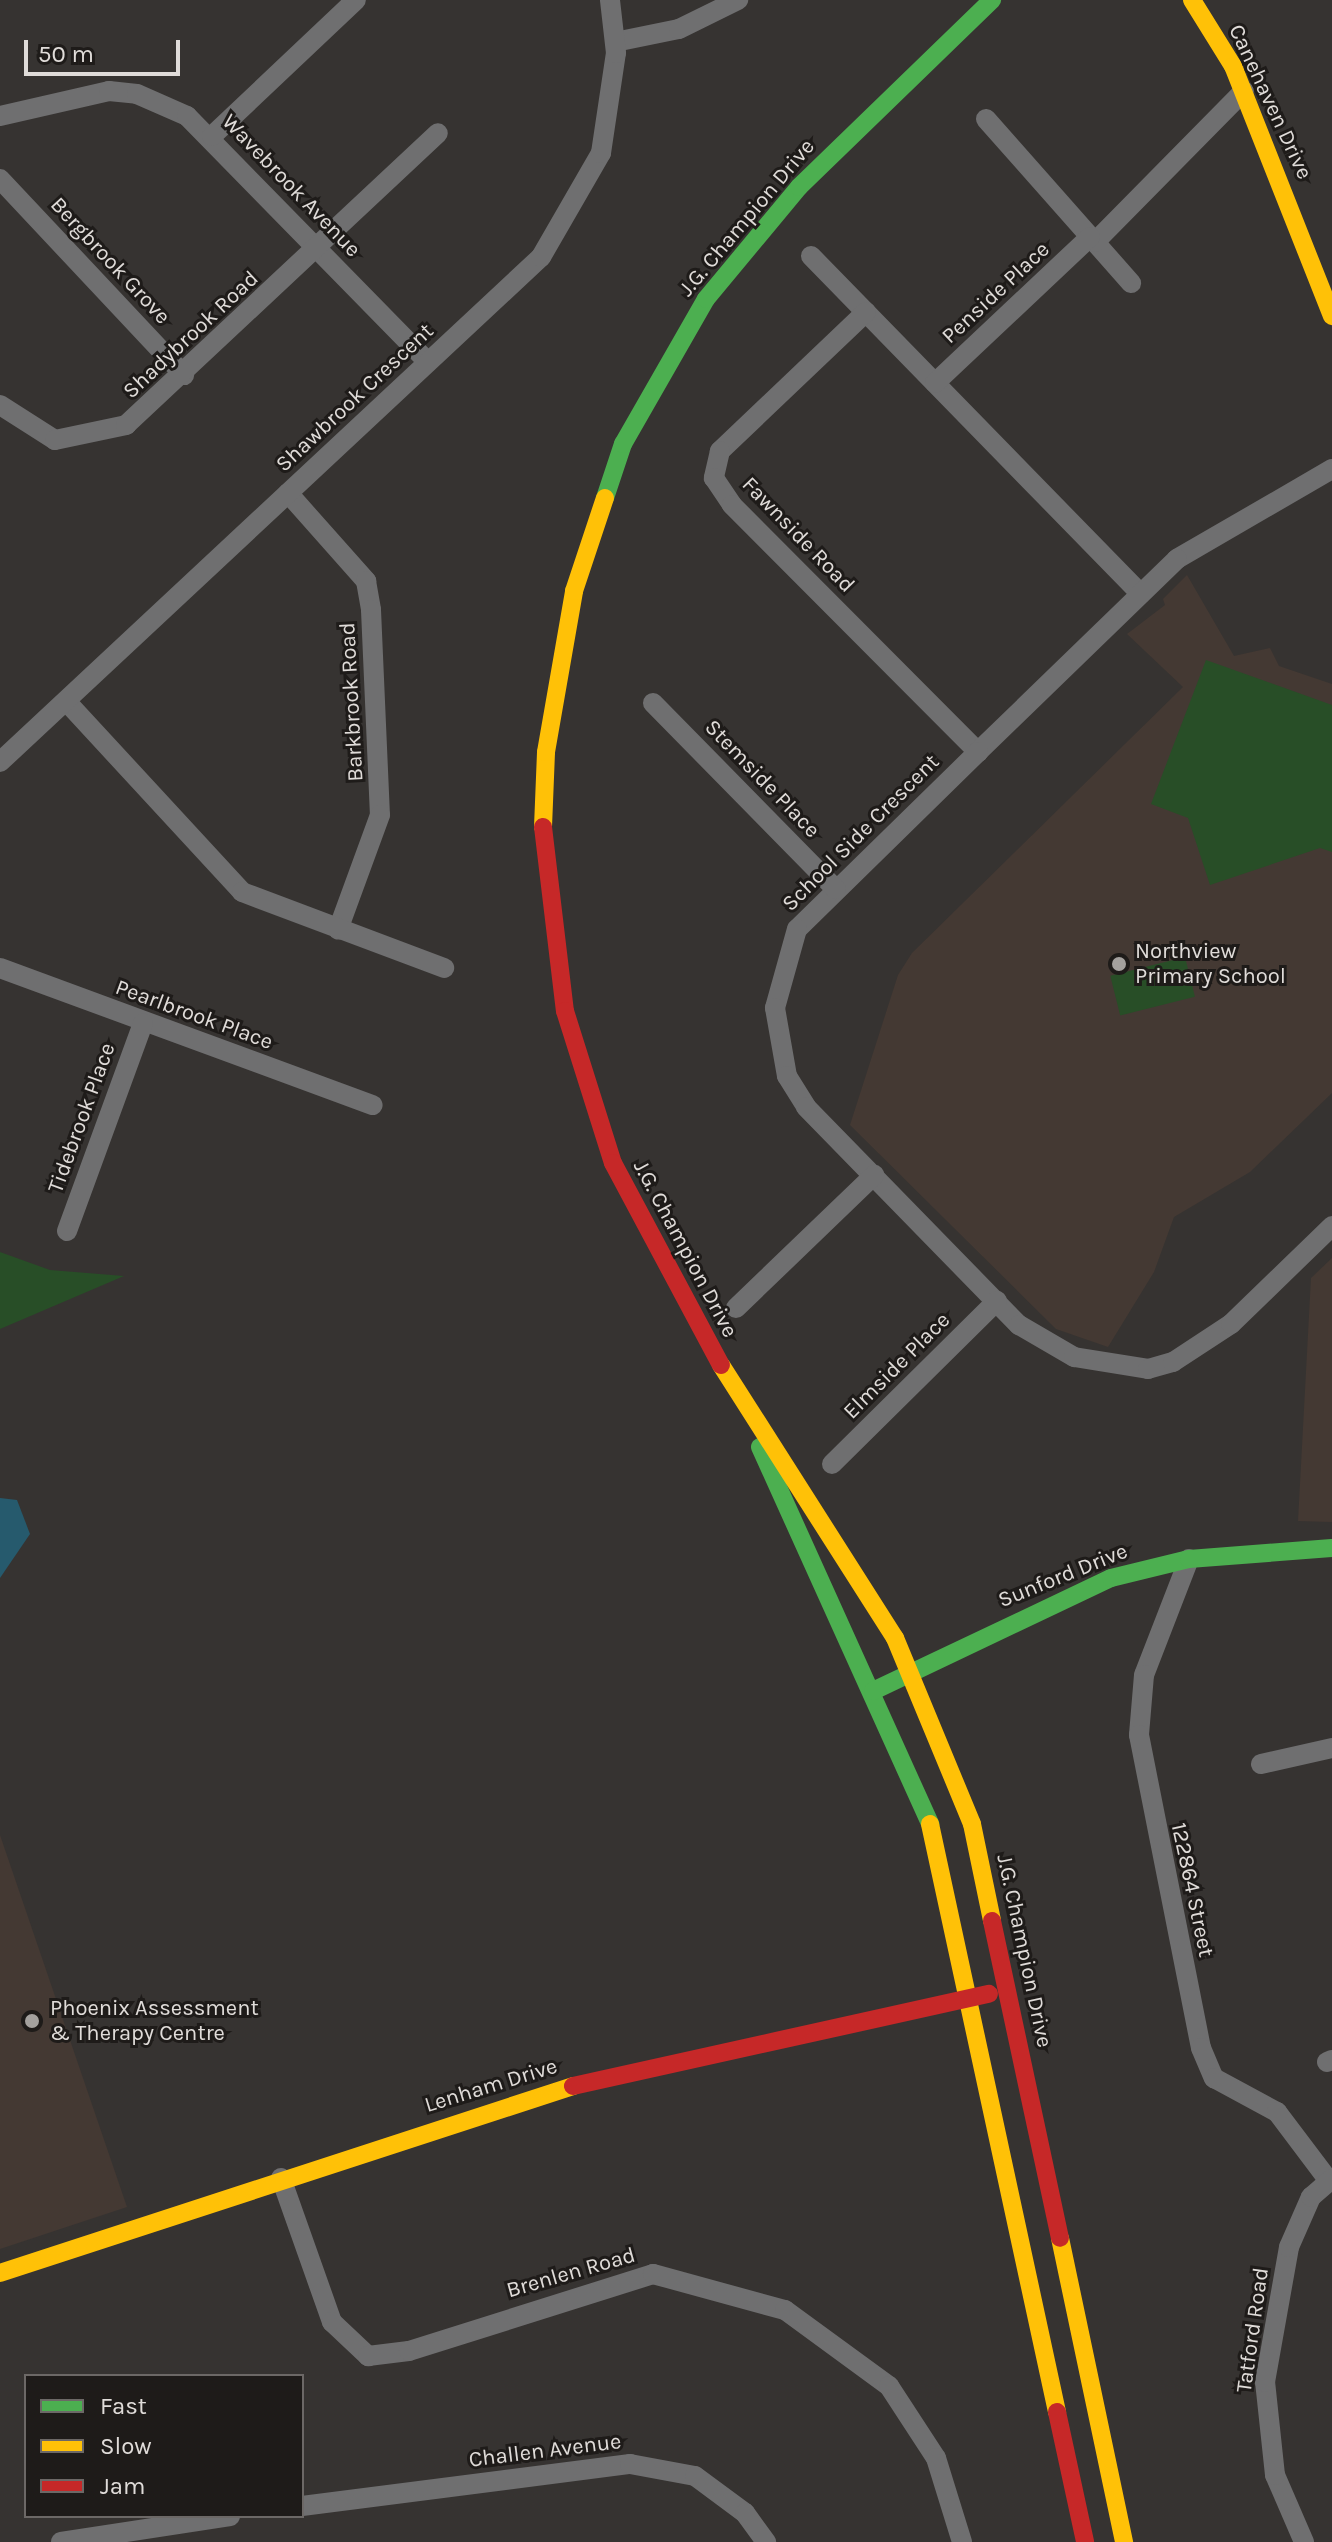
<!DOCTYPE html>
<html>
<head>
<meta charset="utf-8">
<style>
	body { margin:0 }
	#map { position:relative; width:1332px; height:2542px; overflow:hidden; background:#363331; font-family:Karla,sans-serif }
	div>[style] { position:absolute }
	.built>* { inset:0; background:#443933 }
	.green>* { inset:0; background:#284e27; transform-origin:0 0 }
	.water>* { inset:0; background:#265a6d }
	.street>* { height:20px; margin:-10px; padding:0 10px; transform-origin:10px; border-radius:10px; background:#6f6f70 }
	.fast>* { height:18px; margin:-9px; padding:0 9px; transform-origin:9px; border-radius:9px; background:#4caf50 }
	.slow>* { height:18px; margin:-9px; padding:0 9px; transform-origin:9px; border-radius:9px; background:#ffc107 }
	.jam>* { height:18px; margin:-9px; padding:0 9px; transform-origin:9px; border-radius:9px; background:#c62828 }
	.dots>* { width:22px; height:22px; translate:-50% -50%; box-sizing:border-box; border:4px solid #1e1b19; border-radius:50% }
	span { translate:-50% -50%; white-space:nowrap; text-align:center; line-height:1.15; -webkit-text-stroke:6px #1e1b19; paint-order:stroke }
	.street-label { font-size:22px; color:#e0dcd9 }
	.poi-label { font-size:22px; color:#e0dcd9 }
	.left { translate:0 -50%; text-align:left }
	.legend { position:absolute; left:24px; top:2374px; width:280px; height:144px; box-sizing:border-box; background:#1e1b19; border:2px solid #6c6866; margin:0; padding:10px 14px; list-style:none; font-size:24px; color:#e0dcd9 }
	.legend li { display:flex; align-items:center; gap:16px; height:40px }
	.legend b { width:40px; border:2px solid #6c6866 }
	.scale { position:absolute; left:24px; top:40px; width:156px; height:36px; box-sizing:border-box; border:4px solid #e0dcd9; border-top:0; padding-left:10px; font-size:24px; line-height:28px; white-space:nowrap; color:#e0dcd9; -webkit-text-stroke:6px #1e1b19; paint-order:stroke }
</style>
</head>
<body>
<div id="map">
	<div class="built">
		<div style="clip-path:polygon(1187px 575px,1234px 656px,1270px 648px,1279px 666px,1332px 684px,1332px 1093px,1250px 1172px,1174px 1217px,1154px 1272px,1108px 1347px,1056px 1329px,850px 1125px,898px 975px,912px 953px,1183px 687px,1127px 634px,1165px 605px,1163px 599px)"></div>
		<div style="clip-path:polygon(1332px 1258px,1332px 1522px,1298px 1521px,1311px 1278px)"></div>
		<div style="clip-path:polygon(0 1835px,127px 2207px,0 2249px)"></div>
	</div>
	<div class="green">
		<div style="clip-path:polygon(1206px 660px,1332px 705px,1332px 852px,1320px 848px,1210px 885px,1188px 818px,1151px 804px)"></div>
		<div style="left:1185px;top:957px;width:41px;height:77px;rotate:76deg"></div>
		<div style="clip-path:polygon(0 1252px,50px 1270px,124px 1276px,0 1329px)"></div>
	</div>
	<div class="water">
		<div style="clip-path:polygon(0 1498px,17px 1500px,30px 1534px,0 1578px)"></div>
	</div>
	<div class="street">
		<div style="left:615px;top:42px;width:65px;rotate:-11.5deg"></div>
		<div style="left:679px;top:29px;width:66px;rotate:-26.2deg"></div>
		<div style="left:0;top:116px;width:112px;rotate:-12.9deg"></div>
		<div style="left:109px;top:91px;width:28px;rotate:6deg"></div>
		<div style="left:137px;top:94px;width:55px;rotate:23.7deg"></div>
		<div style="left:187px;top:116px;width:344px;rotate:45.6deg"></div>
		<div style="left:986px;top:119px;width:219px;rotate:48.5deg"></div>
		<div style="left:212px;top:136px;width:198px;rotate:-43.4deg"></div>
		<div style="left:0;top:179px;width:269px;rotate:46.8deg"></div>
		<div style="left:1095px;top:242px;width:212px;rotate:-45.4deg"></div>
		<div style="left:811px;top:256px;width:472px;rotate:45.7deg"></div>
		<div style="left:866px;top:312px;width:202px;rotate:136.4deg"></div>
		<div style="left:720px;top:451px;width:28px;rotate:103deg"></div>
		<div style="left:714px;top:478px;width:32px;rotate:56deg"></div>
		<div style="left:732px;top:505px;width:349px;rotate:45.1deg"></div>
		<div style="left:935px;top:383px;width:213px;rotate:-43.3deg"></div>
		<div style="left:0;top:405px;width:65px;rotate:32.5deg"></div>
		<div style="left:55px;top:440px;width:73px;rotate:-11.9deg"></div>
		<div style="left:126px;top:425px;width:427px;rotate:-43.1deg"></div>
		<div style="left:1332px;top:469px;width:179px;rotate:149.9deg"></div>
		<div style="left:1177px;top:559px;width:277px;rotate:135.9deg"></div>
		<div style="left:978px;top:752px;width:253px;rotate:135.6deg"></div>
		<div style="left:797px;top:929px;width:82px;rotate:105.6deg"></div>
		<div style="left:775px;top:1008px;width:69px;rotate:80deg"></div>
		<div style="left:787px;top:1076px;width:36px;rotate:58deg"></div>
		<div style="left:806px;top:1107px;width:305px;rotate:45.7deg"></div>
		<div style="left:1019px;top:1325px;width:64px;rotate:30.2deg"></div>
		<div style="left:1074px;top:1357px;width:75px;rotate:9.2deg"></div>
		<div style="left:1148px;top:1369px;width:26px;rotate:-16deg"></div>
		<div style="left:1173px;top:1362px;width:69px;rotate:-33.2deg"></div>
		<div style="left:1231px;top:1324px;width:141px;rotate:-44.1deg"></div>
		<div style="left:288px;top:493px;width:118px;rotate:48.4deg"></div>
		<div style="left:366px;top:581px;width:29px;rotate:80deg"></div>
		<div style="left:371px;top:610px;width:205px;rotate:87.5deg"></div>
		<div style="left:380px;top:815px;width:122px;rotate:110.1deg"></div>
		<div style="left:66px;top:701px;width:260px;rotate:47.3deg"></div>
		<div style="left:242px;top:892px;width:216px;rotate:20.6deg"></div>
		<div style="left:653px;top:703px;width:261px;rotate:45.5deg"></div>
		<div style="left:0;top:762px;width:740px;rotate:-43.03deg"></div>
		<div style="left:541px;top:257px;width:120px;rotate:-60deg"></div>
		<div style="left:601px;top:153px;width:101px;rotate:-81.5deg"></div>
		<div style="left:616px;top:53px;width:53px;rotate:-96.5deg"></div>
		<div style="left:0;top:968px;width:397px;rotate:20.2deg"></div>
		<div style="left:67px;top:1231px;width:221px;rotate:-69.9deg"></div>
		<div style="left:736px;top:1308px;width:192px;rotate:-43.9deg"></div>
		<div style="left:832px;top:1464px;width:232px;rotate:-44.7deg"></div>
		<div style="left:1189px;top:1559px;width:124px;rotate:111.2deg"></div>
		<div style="left:1144px;top:1675px;width:60px;rotate:94.8deg"></div>
		<div style="left:1139px;top:1735px;width:319px;rotate:78.8deg"></div>
		<div style="left:1201px;top:2048px;width:33px;rotate:67deg"></div>
		<div style="left:1214px;top:2078px;width:72px;rotate:28.4deg"></div>
		<div style="left:1277px;top:2112px;width:86px;rotate:53deg"></div>
		<div style="left:1261px;top:1764px;width:73px;rotate:-12.7deg"></div>
		<div style="left:1327px;top:2062px;width:5px;rotate:-22deg"></div>
		<div style="left:281px;top:2178px;width:153px;rotate:70.5deg"></div>
		<div style="left:332px;top:2322px;width:50px;rotate:43.4deg"></div>
		<div style="left:368px;top:2356px;width:41px;rotate:-7deg"></div>
		<div style="left:409px;top:2351px;width:256px;rotate:-17.5deg"></div>
		<div style="left:653px;top:2274px;width:137px;rotate:15.3deg"></div>
		<div style="left:785px;top:2310px;width:129px;rotate:36.2deg"></div>
		<div style="left:889px;top:2386px;width:86px;rotate:56.9deg"></div>
		<div style="left:936px;top:2458px;width:88px;rotate:72.8deg"></div>
		<div style="left:302px;top:2506px;width:331px;rotate:-7.3deg"></div>
		<div style="left:630px;top:2464px;width:66px;rotate:10.5deg"></div>
		<div style="left:695px;top:2476px;width:62px;rotate:36.5deg"></div>
		<div style="left:745px;top:2513px;width:36px;rotate:54deg"></div>
		<div style="left:61px;top:2542px;width:171px;rotate:-8.7deg"></div>
		<div style="left:1304px;top:2542px;width:73px;rotate:-113.4deg"></div>
		<div style="left:1275px;top:2475px;width:94px;rotate:-96.1deg"></div>
		<div style="left:1265px;top:2382px;width:137px;rotate:-79.9deg"></div>
		<div style="left:1289px;top:2247px;width:55px;rotate:-66.3deg"></div>
		<div style="left:1311px;top:2197px;width:28px;rotate:-41deg"></div>
	</div>
	<div class="fast">
		<div style="left:605px;top:498px;width:57px;rotate:-71.6deg"></div>
		<div style="left:623px;top:444px;width:167px;rotate:-60.2deg"></div>
		<div style="left:706px;top:299px;width:146px;rotate:-50.3deg"></div>
		<div style="left:799px;top:187px;width:269px;rotate:-44.1deg"></div>
		<div style="left:760px;top:1447px;width:414px;rotate:65.7deg"></div>
		<div style="left:873px;top:1691px;width:263px;rotate:-25.4deg"></div>
		<div style="left:1111px;top:1578px;width:80px;rotate:-13.7deg"></div>
		<div style="left:1189px;top:1559px;width:143px;rotate:-4.4deg"></div>
	</div>
	<div class="slow">
		<div style="left:1192px;top:0;width:78px;rotate:58.2deg"></div>
		<div style="left:1233px;top:66px;width:269px;rotate:68.4deg"></div>
		<div style="left:543px;top:827px;width:75px;rotate:-87.7deg"></div>
		<div style="left:546px;top:752px;width:163px;rotate:-80.1deg"></div>
		<div style="left:574px;top:591px;width:98px;rotate:-71.6deg"></div>
		<div style="left:721px;top:1365px;width:324px;rotate:57.5deg"></div>
		<div style="left:895px;top:1638px;width:201px;rotate:67.5deg"></div>
		<div style="left:972px;top:1824px;width:99px;rotate:78.3deg"></div>
		<div style="left:930px;top:1824px;width:602px;rotate:77.81deg"></div>
		<div style="left:1060px;top:2238px;width:311px;rotate:78.1deg"></div>
		<div style="left:0;top:2273px;width:603px;rotate:-18.07deg"></div>
	</div>
	<div class="jam">
		<div style="left:543px;top:827px;width:185px;rotate:83.2deg"></div>
		<div style="left:565px;top:1011px;width:159px;rotate:72.5deg"></div>
		<div style="left:613px;top:1163px;width:229px;rotate:61.9deg"></div>
		<div style="left:992px;top:1921px;width:324px;rotate:77.9deg"></div>
		<div style="left:573px;top:2086px;width:426px;rotate:-12.5deg"></div>
		<div style="left:1057px;top:2412px;width:133px;rotate:77.8deg"></div>
	</div>
	<div class="dots">
		<div style="left:1119px;top:964px;background:#a4a19e"></div>
		<div style="left:32px;top:2021px;background:#a4a19e"></div>
	</div>
	<div class="street-label">
		<span style="left:1270px;top:102px;rotate:65deg">Canehaven Drive</span>
		<span style="left:291px;top:186px;rotate:46deg">Wavebrook Avenue</span>
		<span style="left:747px;top:218px;rotate:-50deg">J.G. Champion Drive</span>
		<span style="left:110px;top:261px;rotate:47deg">Bergbrook Grove</span>
		<span style="left:996px;top:293px;rotate:-43deg">Penside Place</span>
		<span style="left:191px;top:335px;rotate:-43deg">Shadybrook Road</span>
		<span style="left:355px;top:398px;rotate:-43deg">Shawbrook Crescent</span>
		<span style="left:798px;top:535px;rotate:46deg">Fawnside Road</span>
		<span style="left:352px;top:702px;rotate:-93deg">Barkbrook Road</span>
		<span style="left:762px;top:779px;rotate:46deg">Stemside Place</span>
		<span style="left:861px;top:833px;rotate:-45deg">School Side Crescent</span>
		<span style="left:194px;top:1015px;rotate:20deg">Pearlbrook Place</span>
		<span style="left:82px;top:1118px;rotate:-70deg">Tidebrook Place</span>
		<span style="left:685px;top:1249px;rotate:62deg">J.G. Champion Drive</span>
		<span style="left:897px;top:1366px;rotate:-45deg">Elmside Place</span>
		<span style="left:1063px;top:1576px;rotate:-22deg">Sunford Drive</span>
		<span style="left:1192px;top:1890px;rotate:78deg">122864 Street</span>
		<span style="left:1024px;top:1951px;rotate:78deg">J.G. Champion Drive</span>
		<span style="left:491px;top:2086px;rotate:-17deg">Lenham Drive</span>
		<span style="left:571px;top:2273px;rotate:-16deg">Brenlen Road</span>
		<span style="left:1253px;top:2330px;rotate:-82deg">Tatford Road</span>
		<span style="left:545px;top:2451px;rotate:-7deg">Challen Avenue</span>
	</div>
	<div class="poi-label">
		<span class="left" style="left:1135px;top:964px">Northview<br>Primary School</span>
		<span class="left" style="left:50px;top:2021px">Phoenix Assessment<br>&amp; Therapy Centre</span>
	</div>
	<ul class="legend">
	<li><b style="height:10px;background:#4caf50"></b>Fast</li>
	<li><b style="height:10px;background:#ffc107"></b>Slow</li>
	<li><b style="height:10px;background:#c62828"></b>Jam</li>
	</ul>
	<div class="scale">50 m</div>
</div>
</body>
</html>
